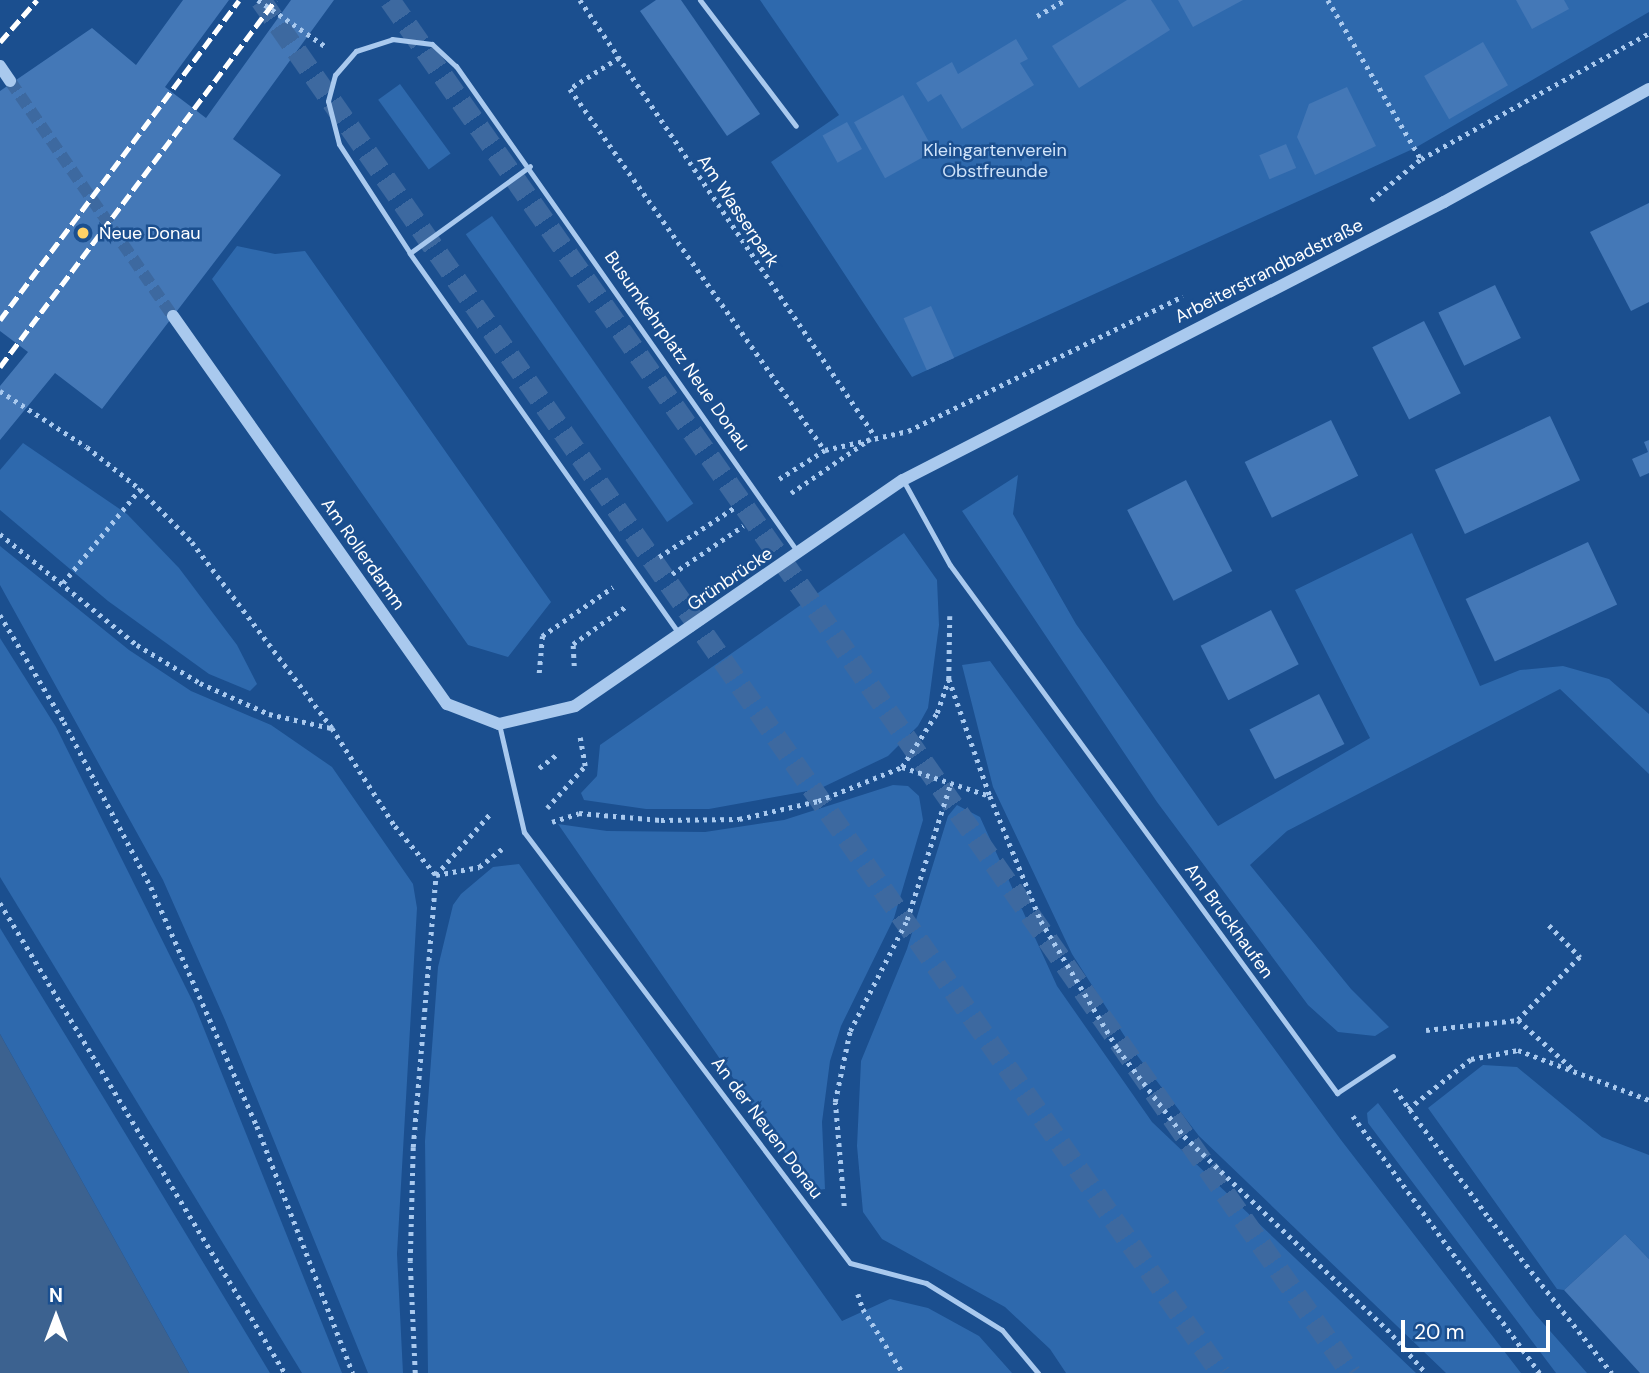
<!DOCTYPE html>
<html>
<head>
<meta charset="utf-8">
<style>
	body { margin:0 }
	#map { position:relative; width:1649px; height:1373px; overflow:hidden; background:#1b4f8f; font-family:"DM Sans",sans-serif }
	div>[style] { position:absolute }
	.green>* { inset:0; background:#2e69ad; transform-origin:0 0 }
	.water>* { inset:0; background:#3c6290 }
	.building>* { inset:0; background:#4478b7; transform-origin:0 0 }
	.tertiary-tunnel>* { height:12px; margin-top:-6px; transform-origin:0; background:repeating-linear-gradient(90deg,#3d69a0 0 12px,transparent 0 18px) }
	.motorway-tunnel>* { height:21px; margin-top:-10.5px; transform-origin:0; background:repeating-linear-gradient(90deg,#3d69a0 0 21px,transparent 0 31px) }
	.path>* { height:4.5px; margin-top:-2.25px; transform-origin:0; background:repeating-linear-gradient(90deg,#a9c9ee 0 3.5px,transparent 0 8.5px) }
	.service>* { height:5px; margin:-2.5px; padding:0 2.5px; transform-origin:2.5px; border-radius:2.5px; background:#a9c9ee }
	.tertiary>* { height:12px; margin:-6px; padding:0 6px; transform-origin:6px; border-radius:6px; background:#a9c9ee }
	.rail>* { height:5px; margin-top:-2.5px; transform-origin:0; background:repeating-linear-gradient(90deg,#fff 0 12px,transparent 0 17px) }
	.dots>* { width:19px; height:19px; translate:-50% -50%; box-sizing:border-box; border:4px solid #1b4f8f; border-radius:50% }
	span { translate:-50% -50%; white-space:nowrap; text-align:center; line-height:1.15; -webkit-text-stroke:5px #1b4f8f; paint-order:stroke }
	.park-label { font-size:18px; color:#cfe3fa }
	.street-label { font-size:18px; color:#fff }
	.poi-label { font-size:18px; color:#fff }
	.left { translate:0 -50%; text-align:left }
	.north { position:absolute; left:21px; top:1282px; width:70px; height:70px; -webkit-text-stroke:5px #1b4f8f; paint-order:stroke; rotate:0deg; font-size:19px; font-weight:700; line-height:28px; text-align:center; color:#fff }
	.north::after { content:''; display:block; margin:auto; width:24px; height:32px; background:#fff; clip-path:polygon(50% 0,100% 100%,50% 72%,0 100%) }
	.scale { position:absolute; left:1401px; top:1320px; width:149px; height:32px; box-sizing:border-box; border:4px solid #fff; border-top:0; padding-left:9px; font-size:21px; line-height:24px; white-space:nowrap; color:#fff; -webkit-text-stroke:5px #1b4f8f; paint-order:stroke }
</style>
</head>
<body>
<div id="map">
	<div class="green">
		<div style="clip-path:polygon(760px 0,1649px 0,1649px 12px,1415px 148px,912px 377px,771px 162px,839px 115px)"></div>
		<div style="left:400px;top:84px;width:86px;height:27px;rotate:54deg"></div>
		<div style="left:492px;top:216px;width:351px;height:32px;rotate:55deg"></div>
		<div style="clip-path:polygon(237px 246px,275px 254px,305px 251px,551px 602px,508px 657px,468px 645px,212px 279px)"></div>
		<div style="clip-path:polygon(23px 443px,127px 514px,179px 568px,237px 645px,257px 684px,250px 691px,209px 674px,108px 601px,0 510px,0 470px)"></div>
		<div style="clip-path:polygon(1018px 475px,1013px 514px,1076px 624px,1218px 826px,1370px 738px,1295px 590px,1412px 533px,1480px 686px,1520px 670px,1563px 666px,1609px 679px,1649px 714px,1649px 774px,1560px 689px,1287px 831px,1250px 865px,1351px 989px,1389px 1027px,1375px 1036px,1338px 1032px,1308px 1005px,1157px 802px,962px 511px)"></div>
		<div style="clip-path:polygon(904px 533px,937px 580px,939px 625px,928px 708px,918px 726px,888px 756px,819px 789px,709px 809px,646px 809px,584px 800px,581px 793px,597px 776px,600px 745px)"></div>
		<div style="clip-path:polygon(0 546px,129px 650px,191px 691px,271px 725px,332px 767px,413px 884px,417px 908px,397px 1254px,403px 1373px,368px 1373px,225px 1020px,163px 880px,0 585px)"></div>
		<div style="clip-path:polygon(0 638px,56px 727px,194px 1004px,342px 1373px,302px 1373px,0 877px)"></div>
		<div style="clip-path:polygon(990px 661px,1341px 1140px,1521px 1373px,1446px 1373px,1199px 1136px,1136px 1054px,1072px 954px,993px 787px,962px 665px)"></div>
		<div style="clip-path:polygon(893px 785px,908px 786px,919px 796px,923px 820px,894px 918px,841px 1026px,830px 1061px,822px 1122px,825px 1189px,811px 1191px,558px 824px,607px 831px,705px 832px,784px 820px)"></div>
		<div style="clip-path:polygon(957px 805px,980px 817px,1057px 986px,1152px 1122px,1416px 1373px,1066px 1373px,1050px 1349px,1005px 1307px,882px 1239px,863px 1212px,857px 1146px,861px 1061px,907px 949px,948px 816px)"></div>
		<div style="clip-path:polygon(519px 864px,842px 1321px,890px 1299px,928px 1308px,979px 1336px,1012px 1373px,428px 1373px,425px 1141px,438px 967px,453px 905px,461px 894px,493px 867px)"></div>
		<div style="clip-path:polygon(0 928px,105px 1100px,270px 1373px,189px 1373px,0 1034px)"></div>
		<div style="clip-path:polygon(1483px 1065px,1517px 1067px,1602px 1137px,1649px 1155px,1649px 1259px,1625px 1234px,1564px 1290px,1557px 1289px,1428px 1108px)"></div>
		<div style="clip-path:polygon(1378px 1103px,1536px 1315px,1587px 1373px,1556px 1373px,1368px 1123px,1367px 1113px)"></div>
	</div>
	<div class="water">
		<div style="clip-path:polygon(0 1034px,189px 1373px,0 1373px)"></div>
	</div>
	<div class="building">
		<div style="clip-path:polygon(183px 0,229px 0,165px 87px,206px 118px,291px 0,334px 0,233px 139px,281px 175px,102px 409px,55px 373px,0 440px,0 386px,28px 352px,0 331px,0 91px,92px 28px,136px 65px)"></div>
		<div style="clip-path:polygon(656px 0,681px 0,760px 114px,727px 136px,640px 11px)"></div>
		<div style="clip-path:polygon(1127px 0,1151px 0,1170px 30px,1079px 88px,1052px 46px)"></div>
		<div style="clip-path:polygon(1178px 0,1243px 0,1193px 27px)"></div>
		<div style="clip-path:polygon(1516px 0,1564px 0,1569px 9px,1532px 29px)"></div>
		<div style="clip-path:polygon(1016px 39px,1028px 59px,1020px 63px,1034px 85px,962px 129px,941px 94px,928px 102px,916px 83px,952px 62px,958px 74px)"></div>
		<div style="left:1483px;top:42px;width:50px;height:68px;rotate:60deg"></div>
		<div style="clip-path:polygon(1347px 87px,1376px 146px,1315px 175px,1297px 137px,1309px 104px)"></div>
		<div style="left:903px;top:95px;width:64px;height:56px;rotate:61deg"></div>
		<div style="left:847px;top:122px;width:31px;height:28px;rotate:61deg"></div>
		<div style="left:1286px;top:144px;width:26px;height:29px;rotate:67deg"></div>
		<div style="clip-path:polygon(1649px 203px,1649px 302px,1631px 311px,1590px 232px)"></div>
		<div style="left:1495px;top:285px;width:59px;height:63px;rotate:64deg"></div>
		<div style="left:931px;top:306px;width:57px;height:30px;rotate:66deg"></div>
		<div style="left:1424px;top:321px;width:81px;height:58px;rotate:63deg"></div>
		<div style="left:1550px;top:416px;width:71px;height:127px;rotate:65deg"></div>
		<div style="left:1331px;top:420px;width:62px;height:96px;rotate:64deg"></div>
		<div style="clip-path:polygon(1649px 440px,1649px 473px,1640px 477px,1632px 459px,1648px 452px,1644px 442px)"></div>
		<div style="left:1186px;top:480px;width:102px;height:66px;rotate:63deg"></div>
		<div style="left:1588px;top:542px;width:69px;height:135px;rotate:65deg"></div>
		<div style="left:1271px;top:610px;width:61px;height:79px;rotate:63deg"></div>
		<div style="left:1319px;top:694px;width:56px;height:78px;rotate:63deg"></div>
		<div style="clip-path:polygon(1625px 1234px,1649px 1259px,1649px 1373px,1640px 1373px,1564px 1290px)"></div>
	</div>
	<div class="tertiary-tunnel">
		<div style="left:10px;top:81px;width:286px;rotate:55.3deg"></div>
	</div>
	<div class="motorway-tunnel">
		<div style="left:261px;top:0;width:1675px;rotate:55.04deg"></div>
		<div style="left:390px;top:0;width:1676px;rotate:55.01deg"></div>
	</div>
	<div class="path">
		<div style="left:258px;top:0;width:81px;rotate:34.5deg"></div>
		<div style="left:580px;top:0;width:526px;rotate:55.92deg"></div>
		<div style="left:1328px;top:0;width:184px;rotate:59.7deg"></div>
		<div style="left:1037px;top:16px;width:32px;rotate:-30deg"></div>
		<div style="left:619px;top:58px;width:58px;rotate:147.7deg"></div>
		<div style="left:570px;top:89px;width:442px;rotate:54.8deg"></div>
		<div style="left:1371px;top:200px;width:65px;rotate:-39.4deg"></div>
		<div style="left:1421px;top:159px;width:260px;rotate:-28.9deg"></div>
		<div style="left:0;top:391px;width:103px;rotate:32.8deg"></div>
		<div style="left:87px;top:447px;width:68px;rotate:38.4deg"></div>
		<div style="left:140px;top:489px;width:74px;rotate:45.5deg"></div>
		<div style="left:192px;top:542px;width:233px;rotate:53deg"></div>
		<div style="left:332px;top:728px;width:117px;rotate:57.3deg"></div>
		<div style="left:395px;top:826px;width:64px;rotate:50.1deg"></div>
		<div style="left:779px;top:479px;width:54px;rotate:-32.2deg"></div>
		<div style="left:825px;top:450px;width:85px;rotate:-12.9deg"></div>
		<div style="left:908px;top:431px;width:306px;rotate:-26.1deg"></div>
		<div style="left:791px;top:493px;width:96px;rotate:-34.4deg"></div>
		<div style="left:0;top:534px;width:176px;rotate:39deg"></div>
		<div style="left:137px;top:645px;width:74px;rotate:31.1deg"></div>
		<div style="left:200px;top:683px;width:76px;rotate:24.2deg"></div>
		<div style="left:269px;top:714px;width:64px;rotate:12.7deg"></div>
		<div style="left:659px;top:557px;width:90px;rotate:-33.2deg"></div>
		<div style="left:672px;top:574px;width:86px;rotate:-34.1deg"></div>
		<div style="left:63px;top:583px;width:122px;rotate:-50.7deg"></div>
		<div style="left:0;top:615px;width:125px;rotate:59.1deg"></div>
		<div style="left:64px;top:722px;width:187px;rotate:62.2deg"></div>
		<div style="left:151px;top:887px;width:261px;rotate:66.1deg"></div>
		<div style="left:257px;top:1126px;width:265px;rotate:68.8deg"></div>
		<div style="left:950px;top:616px;width:63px;rotate:90.9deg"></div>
		<div style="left:949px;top:679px;width:124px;rotate:70.7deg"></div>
		<div style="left:990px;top:796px;width:135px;rotate:67.8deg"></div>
		<div style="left:1041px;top:921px;width:149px;rotate:59deg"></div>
		<div style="left:1118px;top:1049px;width:109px;rotate:52.8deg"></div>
		<div style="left:1184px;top:1136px;width:280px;rotate:43.6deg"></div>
		<div style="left:1387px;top:1329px;width:59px;rotate:48.4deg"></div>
		<div style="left:574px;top:666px;width:22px;rotate:-93deg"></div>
		<div style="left:573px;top:644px;width:64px;rotate:-35.4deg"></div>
		<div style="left:539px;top:673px;width:37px;rotate:-85deg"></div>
		<div style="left:542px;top:636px;width:86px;rotate:-34.6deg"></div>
		<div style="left:902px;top:767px;width:93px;rotate:18.2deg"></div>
		<div style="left:539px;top:768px;width:21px;rotate:-37deg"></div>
		<div style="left:547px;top:808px;width:57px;rotate:-47.9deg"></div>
		<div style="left:585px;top:766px;width:29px;rotate:-100deg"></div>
		<div style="left:552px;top:822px;width:28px;rotate:-18deg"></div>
		<div style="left:579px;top:813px;width:82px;rotate:4.9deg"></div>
		<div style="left:661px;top:820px;width:78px;rotate:-0.7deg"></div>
		<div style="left:739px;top:819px;width:81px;rotate:-12.8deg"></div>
		<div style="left:818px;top:801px;width:91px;rotate:-22deg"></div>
		<div style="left:902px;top:767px;width:64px;rotate:-57.1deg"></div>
		<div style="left:937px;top:713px;width:36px;rotate:-71deg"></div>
		<div style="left:436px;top:875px;width:44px;rotate:-10.5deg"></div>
		<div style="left:479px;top:867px;width:29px;rotate:-38deg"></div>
		<div style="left:0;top:903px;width:550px;rotate:58.77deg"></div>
		<div style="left:1549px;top:925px;width:45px;rotate:45.9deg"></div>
		<div style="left:1580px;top:957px;width:88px;rotate:134.5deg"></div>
		<div style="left:1518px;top:1020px;width:75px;rotate:41.8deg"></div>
		<div style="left:1426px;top:1030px;width:93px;rotate:-6.2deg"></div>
		<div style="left:1395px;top:1089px;width:160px;rotate:53.9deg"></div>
		<div style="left:1489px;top:1218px;width:198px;rotate:51.6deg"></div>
		<div style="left:1408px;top:1109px;width:80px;rotate:-38.4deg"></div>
		<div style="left:1471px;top:1059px;width:48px;rotate:-10.8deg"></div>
		<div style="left:1518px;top:1050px;width:140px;rotate:20.9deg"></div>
		<div style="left:1353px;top:1116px;width:318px;rotate:54deg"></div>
		<div style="left:844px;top:1206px;width:104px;rotate:-94.9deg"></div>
		<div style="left:835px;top:1102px;width:73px;rotate:-78.1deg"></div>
		<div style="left:850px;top:1031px;width:125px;rotate:-62.8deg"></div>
		<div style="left:907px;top:920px;width:142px;rotate:-72.3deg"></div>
		<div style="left:858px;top:1294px;width:16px;rotate:72deg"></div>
		<div style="left:863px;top:1309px;width:75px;rotate:58deg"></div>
		<div style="left:415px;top:1373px;width:112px;rotate:-92.6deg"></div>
		<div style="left:410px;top:1261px;width:114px;rotate:-88.5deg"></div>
		<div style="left:413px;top:1147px;width:273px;rotate:-85.2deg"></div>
		<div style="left:436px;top:875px;width:81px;rotate:-48.5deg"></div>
	</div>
	<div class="service">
		<div style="left:700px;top:0;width:158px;rotate:52.7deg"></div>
		<div style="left:410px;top:253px;width:148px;rotate:-35.9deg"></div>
		<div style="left:903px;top:480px;width:97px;rotate:61.1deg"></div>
		<div style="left:950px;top:565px;width:655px;rotate:53.76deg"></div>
		<div style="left:1337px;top:1093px;width:67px;rotate:-33.5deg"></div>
		<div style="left:680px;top:635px;width:468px;rotate:-125.3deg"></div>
		<div style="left:410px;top:253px;width:130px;rotate:-123.1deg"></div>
		<div style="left:339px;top:144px;width:44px;rotate:-104.3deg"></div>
		<div style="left:328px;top:101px;width:27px;rotate:-75deg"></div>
		<div style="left:335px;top:75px;width:32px;rotate:-49deg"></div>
		<div style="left:356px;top:51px;width:38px;rotate:-18deg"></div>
		<div style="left:392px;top:39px;width:40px;rotate:7.1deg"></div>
		<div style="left:432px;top:44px;width:33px;rotate:43deg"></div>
		<div style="left:456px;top:66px;width:593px;rotate:54.89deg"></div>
		<div style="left:499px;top:724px;width:111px;rotate:77deg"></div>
		<div style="left:524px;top:832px;width:540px;rotate:52.9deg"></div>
		<div style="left:850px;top:1263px;width:79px;rotate:14.7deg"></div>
		<div style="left:926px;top:1283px;width:89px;rotate:31.7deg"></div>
		<div style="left:1002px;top:1330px;width:56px;rotate:50.1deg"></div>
	</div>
	<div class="tertiary">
		<div style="left:0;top:66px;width:18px;rotate:56deg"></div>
		<div style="left:173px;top:316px;width:475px;rotate:54.8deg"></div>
		<div style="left:447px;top:704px;width:56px;rotate:21deg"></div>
		<div style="left:499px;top:724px;width:78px;rotate:-13.3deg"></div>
		<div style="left:575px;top:706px;width:398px;rotate:-34.6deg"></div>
		<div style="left:903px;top:480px;width:608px;rotate:-27.2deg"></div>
		<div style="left:1444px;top:202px;width:234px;rotate:-28.9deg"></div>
	</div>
	<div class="rail">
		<div style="left:0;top:42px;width:56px;rotate:-48.6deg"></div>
		<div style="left:0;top:320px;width:399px;rotate:-53.2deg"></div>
		<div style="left:0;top:367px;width:459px;rotate:-53.1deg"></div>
	</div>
	<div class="dots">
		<div style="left:83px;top:233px;background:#ffd166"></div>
	</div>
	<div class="park-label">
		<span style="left:995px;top:161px">Kleingartenverein<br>Obstfreunde</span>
	</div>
	<div class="street-label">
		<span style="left:738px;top:211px;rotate:56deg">Am Wasserpark</span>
		<span style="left:1269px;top:271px;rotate:-27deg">Arbeiterstrandbadstraße</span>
		<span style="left:677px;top:351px;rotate:55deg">Busumkehrplatz Neue Donau</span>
		<span style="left:363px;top:554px;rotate:55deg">Am Rollerdamm</span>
		<span style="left:730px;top:579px;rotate:-34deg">Grünbrücke</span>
		<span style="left:1229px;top:921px;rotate:54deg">Am Bruckhaufen</span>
		<span style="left:767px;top:1128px;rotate:53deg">An der Neuen Donau</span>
	</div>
	<div class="poi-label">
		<span class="left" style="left:99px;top:233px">Neue Donau</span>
	</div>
	<div class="north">N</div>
	<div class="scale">20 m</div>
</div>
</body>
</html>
